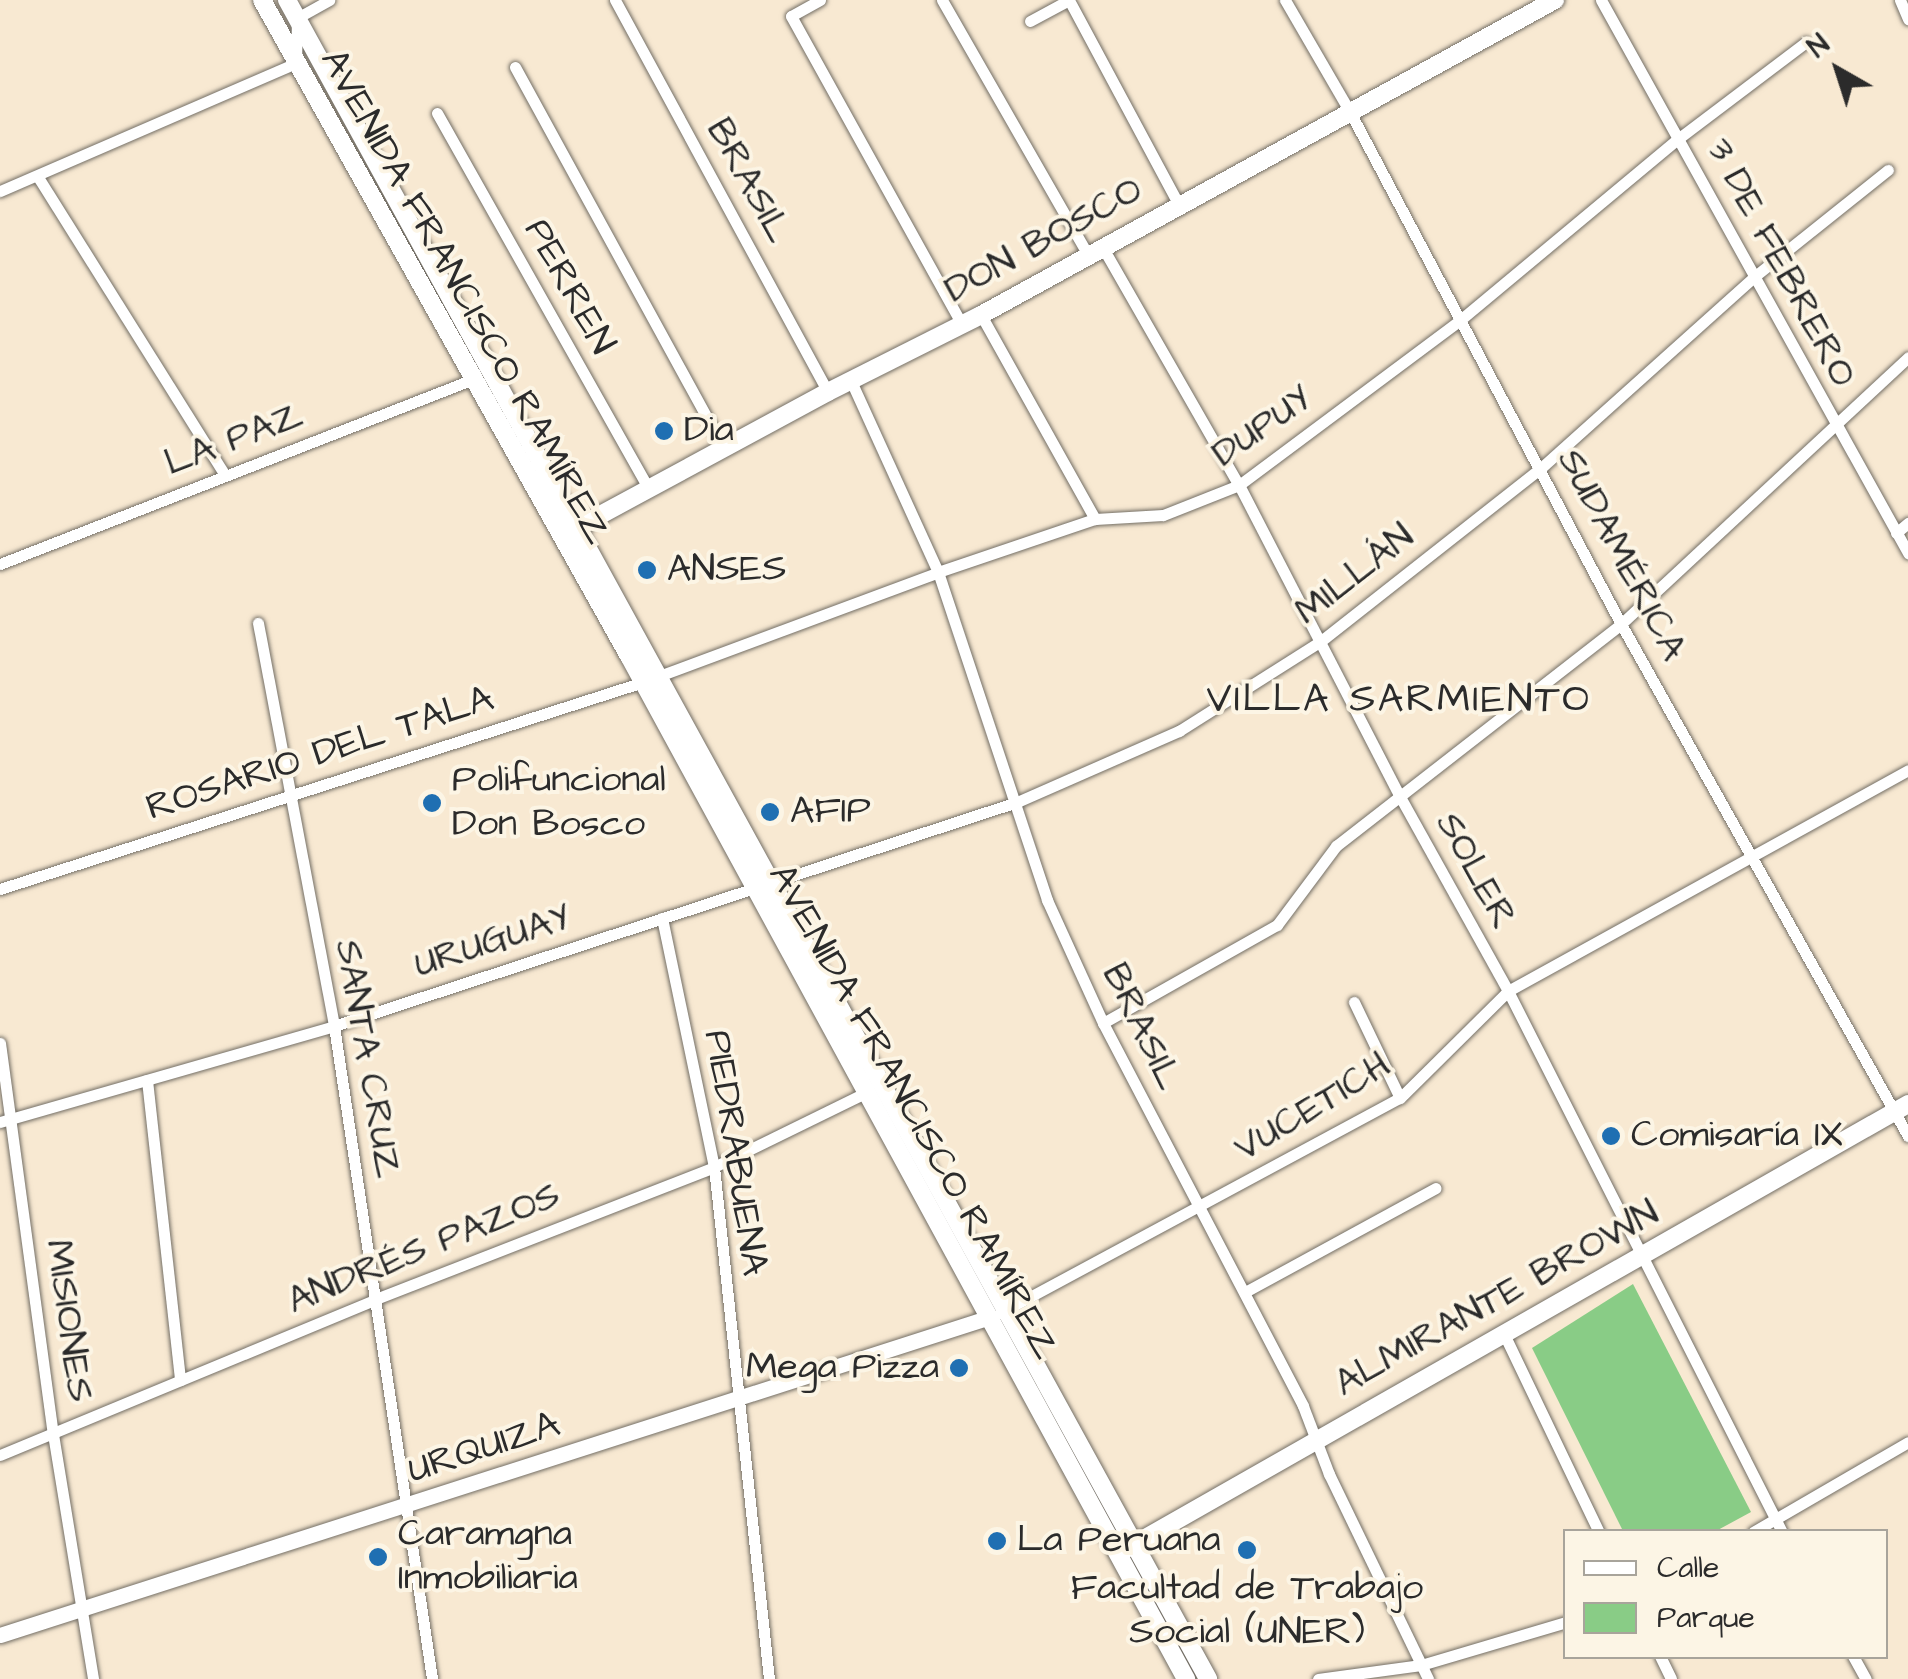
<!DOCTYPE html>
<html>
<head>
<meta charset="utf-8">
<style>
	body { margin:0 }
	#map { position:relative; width:1908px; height:1679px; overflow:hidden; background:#f8e9d2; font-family:"Architects Daughter",sans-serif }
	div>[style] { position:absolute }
	.green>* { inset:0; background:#89cc86 }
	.roads { filter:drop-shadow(0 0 2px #736e65) drop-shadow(0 0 2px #736e65) }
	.minor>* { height:11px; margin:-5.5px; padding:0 5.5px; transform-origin:5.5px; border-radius:5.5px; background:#fff }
	.tertiary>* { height:15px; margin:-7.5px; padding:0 7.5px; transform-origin:7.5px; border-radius:7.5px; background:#fff }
	.secondary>* { height:18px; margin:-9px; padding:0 9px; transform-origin:9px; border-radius:9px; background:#fff }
	.primary>* { height:18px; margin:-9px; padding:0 9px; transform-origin:9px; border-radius:9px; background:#fff }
	.dots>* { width:28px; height:28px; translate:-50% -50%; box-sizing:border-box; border:5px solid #fcf5e5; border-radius:50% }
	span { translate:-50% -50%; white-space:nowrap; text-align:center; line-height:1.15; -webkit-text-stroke:8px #fcf5e5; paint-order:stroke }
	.street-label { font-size:38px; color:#2b2b2b }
	.poi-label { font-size:38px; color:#2b2b2b }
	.left { translate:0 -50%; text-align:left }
	.right { translate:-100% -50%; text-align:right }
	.neighbourhood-label { font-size:40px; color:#2b2b2b; letter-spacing:2.5px }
	.legend { position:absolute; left:1563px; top:1529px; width:325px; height:130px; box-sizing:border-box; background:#fcf5e5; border:2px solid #a8a49b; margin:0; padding:12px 18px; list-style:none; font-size:30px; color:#2b2b2b }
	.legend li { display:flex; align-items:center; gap:20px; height:50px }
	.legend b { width:50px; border:2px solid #a8a49b }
	.north { position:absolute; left:1788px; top:20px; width:100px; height:100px; -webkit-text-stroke:8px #fcf5e5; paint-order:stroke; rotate:321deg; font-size:28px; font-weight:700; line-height:40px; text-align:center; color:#2b2b2b }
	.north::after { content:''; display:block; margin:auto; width:35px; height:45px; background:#2b2b2b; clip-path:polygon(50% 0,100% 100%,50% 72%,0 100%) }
</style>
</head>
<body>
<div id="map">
	<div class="green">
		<div style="clip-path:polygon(1633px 1284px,1751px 1512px,1716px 1531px,1623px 1531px,1532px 1348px)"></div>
	</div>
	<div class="roads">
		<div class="minor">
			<div style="left:615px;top:0;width:446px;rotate:61.5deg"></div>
			<div style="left:820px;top:0;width:33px;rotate:151deg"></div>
			<div style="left:791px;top:16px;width:352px;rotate:61deg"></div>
			<div style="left:942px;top:0;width:294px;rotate:60.2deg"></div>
			<div style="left:1285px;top:0;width:129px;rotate:59.9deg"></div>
			<div style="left:1350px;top:112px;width:579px;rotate:62.11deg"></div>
			<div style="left:1621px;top:624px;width:587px;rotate:60.73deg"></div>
			<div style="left:1601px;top:0;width:633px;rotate:60.96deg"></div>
			<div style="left:1900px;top:0;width:21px;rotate:67deg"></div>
			<div style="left:1030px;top:21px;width:44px;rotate:-28.3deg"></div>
			<div style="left:1069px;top:0;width:230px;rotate:61.8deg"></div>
			<div style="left:515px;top:67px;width:435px;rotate:61.3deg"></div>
			<div style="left:437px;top:113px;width:433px;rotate:60.6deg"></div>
			<div style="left:38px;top:177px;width:352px;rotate:57.9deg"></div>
			<div style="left:0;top:191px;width:322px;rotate:-23.4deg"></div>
			<div style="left:296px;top:63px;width:45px;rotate:-88.7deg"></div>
			<div style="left:297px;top:18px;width:37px;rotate:-29deg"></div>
			<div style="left:1103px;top:248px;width:273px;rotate:60.2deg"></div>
			<div style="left:1239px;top:485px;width:349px;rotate:62.7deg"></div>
			<div style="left:1399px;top:795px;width:224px;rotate:60.9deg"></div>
			<div style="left:1508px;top:991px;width:606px;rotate:63.14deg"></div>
			<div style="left:981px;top:315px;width:234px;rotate:60.8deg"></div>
			<div style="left:851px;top:381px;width:210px;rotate:65.5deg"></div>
			<div style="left:938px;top:572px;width:346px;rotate:71.6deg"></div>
			<div style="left:1047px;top:900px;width:135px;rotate:65.5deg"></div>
			<div style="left:1103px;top:1023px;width:432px;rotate:62.4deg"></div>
			<div style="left:1303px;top:1406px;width:73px;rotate:69.1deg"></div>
			<div style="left:1329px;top:1474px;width:228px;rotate:64.2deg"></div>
			<div style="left:1896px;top:533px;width:16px;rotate:-40deg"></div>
			<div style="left:0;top:564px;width:511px;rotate:-21.34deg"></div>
			<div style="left:258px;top:623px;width:410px;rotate:79.3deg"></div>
			<div style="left:334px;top:1026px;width:660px;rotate:81.46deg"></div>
			<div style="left:0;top:889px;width:675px;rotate:-17.84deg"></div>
			<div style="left:643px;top:682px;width:315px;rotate:-20.4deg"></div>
			<div style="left:938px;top:572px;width:166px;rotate:-18.7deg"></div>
			<div style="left:1095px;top:519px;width:68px;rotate:-3.4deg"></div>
			<div style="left:1163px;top:515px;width:82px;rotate:-21.5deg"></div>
			<div style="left:1239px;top:485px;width:274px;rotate:-36.7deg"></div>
			<div style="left:1459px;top:321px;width:286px;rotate:-39.8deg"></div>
			<div style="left:1679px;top:138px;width:159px;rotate:-37.1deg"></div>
			<div style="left:662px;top:918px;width:254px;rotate:78.2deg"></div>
			<div style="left:714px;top:1167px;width:515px;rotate:83.87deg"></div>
			<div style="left:1354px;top:1002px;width:106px;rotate:64.4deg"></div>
			<div style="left:1103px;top:1023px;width:200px;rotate:-29.4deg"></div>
			<div style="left:1277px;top:925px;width:99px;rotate:-53.2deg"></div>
			<div style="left:1336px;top:846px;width:361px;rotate:-37.9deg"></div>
			<div style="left:1621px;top:624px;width:392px;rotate:-42.9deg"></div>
			<div style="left:0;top:1043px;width:395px;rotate:82.3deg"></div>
			<div style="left:53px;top:1434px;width:248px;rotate:80.7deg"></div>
			<div style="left:147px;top:1080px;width:302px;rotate:83.7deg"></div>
			<div style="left:0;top:1122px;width:348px;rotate:-16deg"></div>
			<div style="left:334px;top:1026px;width:719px;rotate:-18.16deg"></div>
			<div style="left:1017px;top:802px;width:177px;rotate:-23.7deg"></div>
			<div style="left:1179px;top:731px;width:168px;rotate:-32.4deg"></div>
			<div style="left:1321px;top:641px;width:280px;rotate:-38.2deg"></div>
			<div style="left:1541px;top:468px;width:288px;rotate:-41.9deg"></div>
			<div style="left:1755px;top:276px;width:170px;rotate:-38.6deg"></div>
			<div style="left:1245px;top:1292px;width:217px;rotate:-28.6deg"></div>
			<div style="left:1000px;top:1313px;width:454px;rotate:-28.3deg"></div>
			<div style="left:1400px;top:1098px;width:152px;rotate:-44.7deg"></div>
			<div style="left:1508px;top:991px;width:457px;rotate:-28.9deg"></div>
			<div style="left:1503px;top:1332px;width:222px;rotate:64.4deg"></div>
			<div style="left:0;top:1455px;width:407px;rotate:-22.5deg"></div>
			<div style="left:376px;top:1299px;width:363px;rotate:-21.3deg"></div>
			<div style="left:714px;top:1167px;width:170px;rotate:-26.1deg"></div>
			<div style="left:1753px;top:1532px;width:179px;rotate:-30.1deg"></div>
			<div style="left:1660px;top:1656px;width:25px;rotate:64deg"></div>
			<div style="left:1853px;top:1656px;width:26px;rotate:61deg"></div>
			<div style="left:1318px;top:1679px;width:104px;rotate:-7.7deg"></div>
			<div style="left:1421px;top:1665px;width:151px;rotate:-16.5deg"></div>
		</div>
		<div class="tertiary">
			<div style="left:0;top:1635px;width:1037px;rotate:-17.81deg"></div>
		</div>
		<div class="secondary">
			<div style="left:567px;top:533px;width:297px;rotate:-28.4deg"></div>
			<div style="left:828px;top:392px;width:171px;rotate:-26.7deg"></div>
			<div style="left:981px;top:315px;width:655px;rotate:-28.76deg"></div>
			<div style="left:1119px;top:1553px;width:908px;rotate:-29.64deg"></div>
		</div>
		<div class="primary">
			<div style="left:262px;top:0;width:752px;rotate:60.78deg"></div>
			<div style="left:629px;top:656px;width:1165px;rotate:61.43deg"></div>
			<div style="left:287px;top:0;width:1915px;rotate:61.25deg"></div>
		</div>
	</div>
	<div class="dots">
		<div style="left:664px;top:431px;background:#1f6fb2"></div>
		<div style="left:647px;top:570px;background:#1f6fb2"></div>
		<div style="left:432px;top:803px;background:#1f6fb2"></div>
		<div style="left:770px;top:812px;background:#1f6fb2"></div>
		<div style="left:1611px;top:1136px;background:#1f6fb2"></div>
		<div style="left:959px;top:1368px;background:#1f6fb2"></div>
		<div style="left:997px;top:1541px;background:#1f6fb2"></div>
		<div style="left:1247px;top:1550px;background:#1f6fb2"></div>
		<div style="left:378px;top:1557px;background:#1f6fb2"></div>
	</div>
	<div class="street-label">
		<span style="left:748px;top:181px;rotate:61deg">BRASIL</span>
		<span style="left:1044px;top:241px;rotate:-29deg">DON BOSCO</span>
		<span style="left:1780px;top:263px;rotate:62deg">3 DE FEBRERO</span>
		<span style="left:569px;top:287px;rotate:61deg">PERREN</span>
		<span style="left:465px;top:297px;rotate:61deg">AVENIDA FRANCISCO RAMÍREZ</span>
		<span style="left:1263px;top:427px;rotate:-35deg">DUPUY</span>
		<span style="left:234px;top:440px;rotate:-21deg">LA PAZ</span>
		<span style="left:1621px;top:555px;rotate:62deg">SUDAMÉRICA</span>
		<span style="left:1355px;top:575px;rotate:-38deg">MILLÁN</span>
		<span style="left:320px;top:754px;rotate:-18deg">ROSARIO DEL TALA</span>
		<span style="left:1475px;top:871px;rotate:61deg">SOLER</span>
		<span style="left:493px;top:942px;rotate:-18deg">URUGUAY</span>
		<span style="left:1141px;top:1027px;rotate:64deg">BRASIL</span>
		<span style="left:367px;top:1059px;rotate:80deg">SANTA CRUZ</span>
		<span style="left:1313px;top:1108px;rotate:-31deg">VUCETICH</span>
		<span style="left:913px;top:1112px;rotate:61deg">AVENIDA FRANCISCO RAMÍREZ</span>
		<span style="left:735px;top:1153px;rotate:81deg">PIEDRABUENA</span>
		<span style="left:424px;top:1249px;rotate:-22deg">ANDRÉS PAZOS</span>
		<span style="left:1497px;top:1299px;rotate:-29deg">ALMIRANTE BROWN</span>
		<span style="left:68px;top:1321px;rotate:82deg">MISIONES</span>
		<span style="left:484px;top:1448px;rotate:-18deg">URQUIZA</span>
	</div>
	<div class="poi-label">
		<span class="left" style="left:684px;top:431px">Dia</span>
		<span class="left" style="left:667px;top:570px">ANSES</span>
		<span class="left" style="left:452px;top:803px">Polifuncional<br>Don Bosco</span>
		<span class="left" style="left:790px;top:812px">AFIP</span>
		<span class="left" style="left:1631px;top:1136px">Comisaría IX</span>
		<span class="right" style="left:939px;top:1368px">Mega Pizza</span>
		<span class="left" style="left:398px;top:1557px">Caramgna<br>Inmobiliaria</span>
		<span class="left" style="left:1017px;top:1541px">La Peruana</span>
		<span style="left:1247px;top:1611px">Facultad de Trabajo<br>Social (UNER)</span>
	</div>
	<div class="neighbourhood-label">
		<span style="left:1399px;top:700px">VILLA SARMIENTO</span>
	</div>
	<ul class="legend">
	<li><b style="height:12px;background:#fff"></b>Calle</li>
	<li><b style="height:28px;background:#89cc86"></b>Parque</li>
	</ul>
	<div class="north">N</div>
</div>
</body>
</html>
